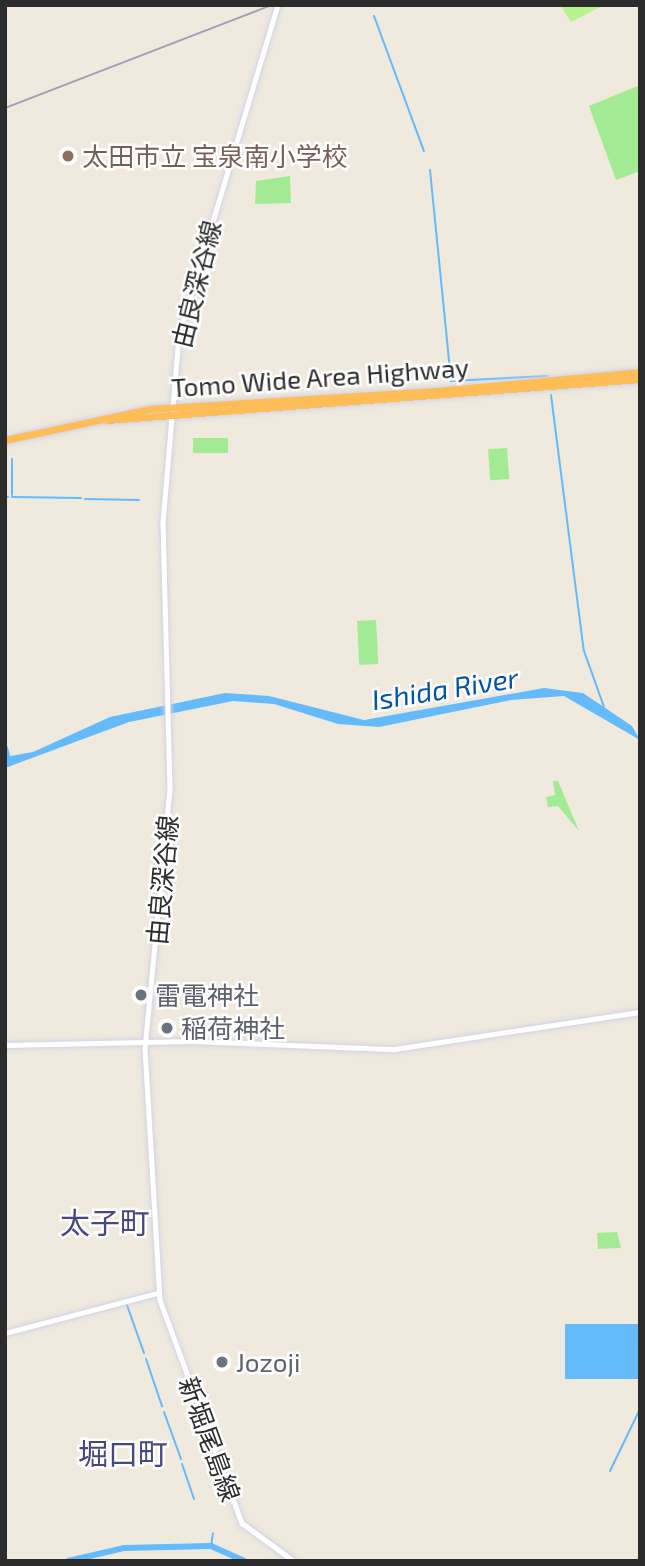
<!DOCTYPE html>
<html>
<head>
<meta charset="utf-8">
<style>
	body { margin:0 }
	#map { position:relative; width:645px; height:1566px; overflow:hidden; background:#efeadd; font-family:"Exo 2","Noto Sans JP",sans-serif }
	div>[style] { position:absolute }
	.green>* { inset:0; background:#a2eb94; transform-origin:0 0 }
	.pitch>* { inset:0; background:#b7f38f }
	.water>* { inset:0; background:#65bafc; transform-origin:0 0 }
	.stream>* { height:2px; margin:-1px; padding:0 1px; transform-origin:1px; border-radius:1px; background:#65bafc }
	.river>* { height:6px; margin:-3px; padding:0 3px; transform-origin:3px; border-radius:3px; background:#65bafc }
	.roads { filter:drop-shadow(0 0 2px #d2d2e6) drop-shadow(0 0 2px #d2d2e6) }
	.secondary>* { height:4.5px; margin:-2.25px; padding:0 2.25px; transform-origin:2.25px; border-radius:2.25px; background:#fff }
	.highway>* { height:7px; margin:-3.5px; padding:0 3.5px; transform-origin:3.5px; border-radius:3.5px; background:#ffbd58 }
	.rail>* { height:2px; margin:-1px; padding:0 1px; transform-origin:1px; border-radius:1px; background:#9f9fb8 }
	.dots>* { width:19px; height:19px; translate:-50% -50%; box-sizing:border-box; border:4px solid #fff; border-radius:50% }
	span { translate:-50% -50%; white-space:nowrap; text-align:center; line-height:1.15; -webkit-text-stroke:5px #fff; paint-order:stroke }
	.education-label { font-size:26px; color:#785e54 }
	.left { translate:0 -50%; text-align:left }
	.street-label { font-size:26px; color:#2c2c2c }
	.worship-label { font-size:26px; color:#5b616d }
	.water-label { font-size:28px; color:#0053ac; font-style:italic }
	.quarter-label { font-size:30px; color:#474782 }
	.frame { position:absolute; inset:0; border:7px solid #2c2c2c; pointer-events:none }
</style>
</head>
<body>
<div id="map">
	<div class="green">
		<div style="clip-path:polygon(640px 85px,640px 171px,616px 180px,589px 106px)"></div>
		<div style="clip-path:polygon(290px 176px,291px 203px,255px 204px,256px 181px)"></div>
		<div style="left:228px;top:438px;width:15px;height:35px;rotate:90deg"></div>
		<div style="left:507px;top:448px;width:31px;height:19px;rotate:86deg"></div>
		<div style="left:376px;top:620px;width:44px;height:19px;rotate:87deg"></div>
		<div style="clip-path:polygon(553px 781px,558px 781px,579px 831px,558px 806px,548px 807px,546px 797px,555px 795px)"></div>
		<div style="clip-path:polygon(617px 1232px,621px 1248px,598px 1249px,597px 1233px)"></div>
	</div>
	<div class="pitch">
		<div style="clip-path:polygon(560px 5px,604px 5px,571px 22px)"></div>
	</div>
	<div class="water">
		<div style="clip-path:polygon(544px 688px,583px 693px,632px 726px,640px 740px,564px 696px,511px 700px,379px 727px,338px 724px,274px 704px,233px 701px,129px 722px,5px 768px,5px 757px,33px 752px,110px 717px,225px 693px,269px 696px,364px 720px)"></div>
		<div style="left:640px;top:1324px;width:55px;height:75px;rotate:90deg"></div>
	</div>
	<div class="stream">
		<div style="left:374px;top:16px;width:144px;rotate:69.7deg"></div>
		<div style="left:430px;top:170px;width:212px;rotate:84.3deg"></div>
		<div style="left:451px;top:381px;width:96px;rotate:-3deg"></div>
		<div style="left:551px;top:395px;width:258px;rotate:82.7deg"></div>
		<div style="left:584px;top:651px;width:59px;rotate:70.3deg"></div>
		<div style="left:12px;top:495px;width:36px;rotate:-90deg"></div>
		<div style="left:5px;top:497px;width:3px"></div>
		<div style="left:12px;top:497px;width:69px;rotate:0.8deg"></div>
		<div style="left:85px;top:499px;width:54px;rotate:1.1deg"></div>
		<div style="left:127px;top:1305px;width:51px;rotate:70.5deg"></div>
		<div style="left:146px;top:1359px;width:50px;rotate:71.2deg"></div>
		<div style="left:164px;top:1412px;width:50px;rotate:70.1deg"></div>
		<div style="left:182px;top:1464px;width:37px;rotate:71deg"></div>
		<div style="left:610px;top:1471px;width:69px;rotate:-64.2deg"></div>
		<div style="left:211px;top:1546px;width:13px;rotate:-81deg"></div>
	</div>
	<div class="river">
		<div style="left:5px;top:748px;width:16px;rotate:75deg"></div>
		<div style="left:68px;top:1561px;width:57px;rotate:-13.1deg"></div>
		<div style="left:124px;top:1548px;width:87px;rotate:-1.3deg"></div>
		<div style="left:211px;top:1546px;width:36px;rotate:24deg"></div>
	</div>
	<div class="roads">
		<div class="secondary">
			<div style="left:278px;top:5px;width:345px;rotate:106.7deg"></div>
			<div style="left:179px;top:336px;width:187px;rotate:94.9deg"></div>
			<div style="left:163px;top:522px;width:267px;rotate:88.5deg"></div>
			<div style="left:170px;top:789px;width:260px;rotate:95.5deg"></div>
			<div style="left:145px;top:1048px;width:252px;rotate:86.6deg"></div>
			<div style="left:160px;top:1300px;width:238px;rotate:69.8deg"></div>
			<div style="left:242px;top:1523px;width:64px;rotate:36.2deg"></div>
			<div style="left:5px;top:1045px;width:187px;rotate:-1.2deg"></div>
			<div style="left:192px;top:1041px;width:203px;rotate:2.3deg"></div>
			<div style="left:395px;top:1049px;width:248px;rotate:-8.6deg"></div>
			<div style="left:5px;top:1333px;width:158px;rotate:-14.7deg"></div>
		</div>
		<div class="highway">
			<div style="left:107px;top:420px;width:535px;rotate:-4.4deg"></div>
			<div style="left:5px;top:440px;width:147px;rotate:-12.1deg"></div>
			<div style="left:149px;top:409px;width:299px;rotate:-3.6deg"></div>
			<div style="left:447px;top:390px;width:194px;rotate:-5.3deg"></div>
		</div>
	</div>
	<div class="rail">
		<div style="left:5px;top:108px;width:286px;rotate:-21.1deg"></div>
	</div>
	<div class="dots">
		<div style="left:68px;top:156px;background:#8d6e63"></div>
		<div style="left:141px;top:995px;background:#6b7280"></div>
		<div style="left:167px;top:1028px;background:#6b7280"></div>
		<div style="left:222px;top:1362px;background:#6b7280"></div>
	</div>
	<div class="education-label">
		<span class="left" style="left:82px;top:156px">太田市立 宝泉南小学校</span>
	</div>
	<div class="street-label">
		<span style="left:196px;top:284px;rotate:-76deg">由良深谷線</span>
		<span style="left:320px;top:377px;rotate:-4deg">Tomo Wide Area Highway</span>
		<span style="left:162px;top:880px;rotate:-85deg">由良深谷線</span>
		<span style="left:210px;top:1439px;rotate:70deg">新堀尾島線</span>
	</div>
	<div class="worship-label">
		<span class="left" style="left:155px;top:995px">雷電神社</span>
		<span class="left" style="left:181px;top:1028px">稲荷神社</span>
		<span class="left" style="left:236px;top:1362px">Jozoji</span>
	</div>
	<div class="water-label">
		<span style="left:445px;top:688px;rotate:-9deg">Ishida River</span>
	</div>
	<div class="quarter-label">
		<span style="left:105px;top:1222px">太子町</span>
		<span style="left:123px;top:1453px">堀口町</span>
	</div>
	<div class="frame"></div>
</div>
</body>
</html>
